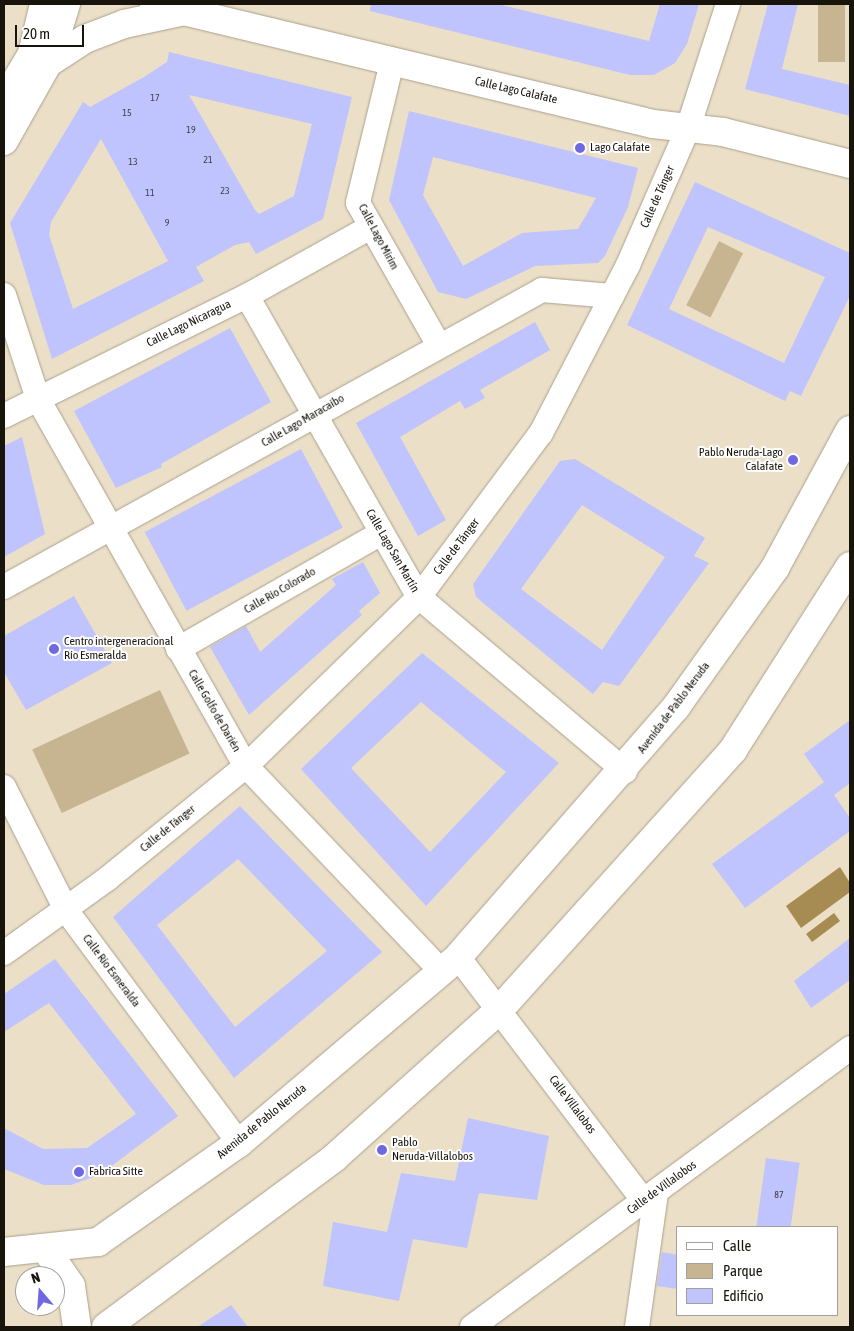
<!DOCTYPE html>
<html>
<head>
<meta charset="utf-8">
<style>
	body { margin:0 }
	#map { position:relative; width:854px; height:1331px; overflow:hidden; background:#ebdfc8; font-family:"Asap Condensed",sans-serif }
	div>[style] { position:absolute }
	.green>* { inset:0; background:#c7b592; transform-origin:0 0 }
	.water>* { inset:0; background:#a68b52; transform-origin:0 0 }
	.building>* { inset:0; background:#bfc3fe; transform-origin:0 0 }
	.roads { filter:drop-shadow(0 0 1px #aba08b) drop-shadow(0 0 1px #aba08b) }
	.street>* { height:24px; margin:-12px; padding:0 12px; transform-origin:12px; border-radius:12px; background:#fff }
	.secondary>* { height:28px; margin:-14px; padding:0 14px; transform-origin:14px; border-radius:14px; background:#fff }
	.dots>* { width:14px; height:14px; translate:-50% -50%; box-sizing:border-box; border:2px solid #fff; border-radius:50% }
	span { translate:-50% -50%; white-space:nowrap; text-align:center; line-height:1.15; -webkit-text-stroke:4px #fff; paint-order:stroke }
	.number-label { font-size:10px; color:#424048 }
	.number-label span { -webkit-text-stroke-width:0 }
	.street-label { font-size:12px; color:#18140c }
	.poi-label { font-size:12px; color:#18140c }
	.left { translate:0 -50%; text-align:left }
	.right { translate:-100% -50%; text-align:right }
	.frame { position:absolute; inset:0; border:5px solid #18140c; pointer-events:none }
	.legend { position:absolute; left:676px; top:1226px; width:162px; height:90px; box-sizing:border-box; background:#fff; border:1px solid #a3a19e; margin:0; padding:6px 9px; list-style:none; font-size:15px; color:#18140c }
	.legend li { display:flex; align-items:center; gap:10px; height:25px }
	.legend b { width:25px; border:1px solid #a3a19e }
	.north { position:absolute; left:15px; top:1266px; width:50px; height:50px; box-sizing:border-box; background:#fff; border:1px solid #a3a19e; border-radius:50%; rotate:342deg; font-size:14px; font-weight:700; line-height:20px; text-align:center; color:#18140c }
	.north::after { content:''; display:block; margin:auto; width:18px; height:22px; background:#6e69e3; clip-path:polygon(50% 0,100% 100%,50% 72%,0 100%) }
	.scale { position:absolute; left:15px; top:25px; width:69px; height:22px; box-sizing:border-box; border:2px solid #18140c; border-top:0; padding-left:6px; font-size:15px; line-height:18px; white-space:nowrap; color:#18140c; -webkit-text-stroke:4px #fff; paint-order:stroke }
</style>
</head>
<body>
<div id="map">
	<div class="green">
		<div style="left:818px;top:4px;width:27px;height:58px"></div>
		<div style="left:719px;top:241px;width:27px;height:72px;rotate:27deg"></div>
		<div style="left:160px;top:690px;width:70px;height:141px;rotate:65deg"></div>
	</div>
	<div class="water">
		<div style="clip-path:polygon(840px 867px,850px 883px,850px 892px,801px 928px,786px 906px)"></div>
		<div style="left:834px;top:913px;width:10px;height:35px;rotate:53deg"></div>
	</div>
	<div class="building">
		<div style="clip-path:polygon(371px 4px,498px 4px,649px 41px,660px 4px,699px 4px,687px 44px,675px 63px,654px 75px,630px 75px,370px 11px)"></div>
		<div style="clip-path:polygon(768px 4px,798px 4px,782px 69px,850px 85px,850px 116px,745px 89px)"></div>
		<div style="clip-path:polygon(evenodd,169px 52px,352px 97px,323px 219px,256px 254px,249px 242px,235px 245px,196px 267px,204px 281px,52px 359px,10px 223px,83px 102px,90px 107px,144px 77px,167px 62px,169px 52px,189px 95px,312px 124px,294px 196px,259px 214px,255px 210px,189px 95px,169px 52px,101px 139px,168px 261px,73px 309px,49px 235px,51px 222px,101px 139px)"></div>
		<div style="clip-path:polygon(evenodd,409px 111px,638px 168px,628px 207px,605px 256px,598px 263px,535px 266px,466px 299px,438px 292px,389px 200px,409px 111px,433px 157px,596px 198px,578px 229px,522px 233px,463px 266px,423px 195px,433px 157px)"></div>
		<div style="clip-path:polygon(evenodd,695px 182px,850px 253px,850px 296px,801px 396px,790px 391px,785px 401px,627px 325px,695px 182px,708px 227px,825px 277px,784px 363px,669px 309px,708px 227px)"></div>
		<div style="clip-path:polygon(535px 322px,550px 350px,480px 390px,485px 398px,465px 409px,460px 401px,400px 437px,446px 520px,418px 536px,356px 423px)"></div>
		<div style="clip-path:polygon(230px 328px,271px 402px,161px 464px,162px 467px,116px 488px,74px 411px)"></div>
		<div style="clip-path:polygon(22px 437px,45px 534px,4px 557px,4px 446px)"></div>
		<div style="left:301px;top:449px;width:89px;height:177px;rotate:62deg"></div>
		<div style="clip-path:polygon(evenodd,575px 459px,705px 538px,694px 556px,709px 563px,619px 686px,603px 682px,593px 694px,476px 597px,473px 584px,560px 461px,575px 459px,582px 505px,665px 557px,602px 650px,521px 589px,582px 505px)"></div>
		<div style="clip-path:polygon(363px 562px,380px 593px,359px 611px,362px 615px,249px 715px,210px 647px,246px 626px,260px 652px,336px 585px,332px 579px)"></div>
		<div style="clip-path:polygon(74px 596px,112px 663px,26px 710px,4px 672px,4px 636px)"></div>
		<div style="clip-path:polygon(evenodd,422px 653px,559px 763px,426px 906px,301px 769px,422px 653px,421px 702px,506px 772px,430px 852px,351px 768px,421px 702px)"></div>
		<div style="clip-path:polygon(850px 720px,850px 783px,834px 795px,850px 818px,850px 831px,745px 908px,712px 864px,824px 782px,804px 754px)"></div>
		<div style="clip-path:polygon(evenodd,240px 806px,382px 952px,234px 1078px,113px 917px,240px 806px,238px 859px,327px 951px,235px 1027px,157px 925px,238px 859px)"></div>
		<div style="clip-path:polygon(850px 938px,850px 980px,811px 1008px,794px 981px)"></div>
		<div style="clip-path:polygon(55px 959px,178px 1116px,101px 1174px,71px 1185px,44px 1185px,4px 1169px,4px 1128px,43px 1149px,87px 1148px,136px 1114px,49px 1003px,4px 1032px,4px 994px)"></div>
		<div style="clip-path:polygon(468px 1118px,549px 1136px,537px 1200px,479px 1193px,467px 1248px,413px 1239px,399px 1301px,323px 1286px,333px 1222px,387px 1232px,401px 1173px,455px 1181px)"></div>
		<div style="left:766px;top:1158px;width:34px;height:70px;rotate:8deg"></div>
		<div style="clip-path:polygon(662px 1252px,678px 1255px,678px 1289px,657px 1286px)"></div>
		<div style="clip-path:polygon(231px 1305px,248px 1327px,197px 1327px)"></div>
	</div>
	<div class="roads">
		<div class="street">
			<div style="left:392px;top:62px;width:145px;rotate:103.6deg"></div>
			<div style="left:358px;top:203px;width:162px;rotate:60.4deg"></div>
			<div style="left:4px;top:295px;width:109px;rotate:71.9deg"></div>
			<div style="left:38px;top:399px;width:422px;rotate:60.5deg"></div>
			<div style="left:246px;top:766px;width:284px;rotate:46.4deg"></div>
			<div style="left:247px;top:296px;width:347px;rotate:60.3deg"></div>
			<div style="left:419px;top:597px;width:270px;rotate:40.2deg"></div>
			<div style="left:4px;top:416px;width:271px;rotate:-26.3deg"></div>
			<div style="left:247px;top:296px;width:142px;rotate:-29.1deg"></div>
			<div style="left:4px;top:587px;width:615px;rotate:-28.9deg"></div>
			<div style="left:542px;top:290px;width:70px;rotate:4.9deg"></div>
			<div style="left:178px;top:649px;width:234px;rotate:-29.7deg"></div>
			<div style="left:4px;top:787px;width:138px;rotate:63.2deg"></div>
			<div style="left:66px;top:910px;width:290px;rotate:53.4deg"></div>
			<div style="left:4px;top:953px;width:127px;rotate:-35.7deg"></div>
			<div style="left:107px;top:879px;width:179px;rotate:-39.1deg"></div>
			<div style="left:246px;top:766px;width:242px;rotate:-44.3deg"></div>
			<div style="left:419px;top:597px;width:204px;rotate:-53.4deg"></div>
			<div style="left:541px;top:433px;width:189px;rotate:-62.6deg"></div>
			<div style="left:628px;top:265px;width:150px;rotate:-66.3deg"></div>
			<div style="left:688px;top:128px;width:130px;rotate:-72.1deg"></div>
			<div style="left:458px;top:957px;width:307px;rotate:52.7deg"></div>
			<div style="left:472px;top:1327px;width:470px;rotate:-36.4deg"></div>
			<div style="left:637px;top:1327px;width:135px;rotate:-81.9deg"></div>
		</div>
		<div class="secondary">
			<div style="left:154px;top:4px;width:513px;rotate:13.52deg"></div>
			<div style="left:653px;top:124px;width:70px;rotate:6.5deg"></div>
			<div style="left:723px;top:132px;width:131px;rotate:14.1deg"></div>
			<div style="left:48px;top:63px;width:44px;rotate:-33deg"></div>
			<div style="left:85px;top:39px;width:42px;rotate:-21deg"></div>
			<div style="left:124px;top:24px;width:57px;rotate:-12.1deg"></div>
			<div style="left:4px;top:101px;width:55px;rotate:-59.2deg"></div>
			<div style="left:32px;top:54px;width:51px;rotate:-76.5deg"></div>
			<div style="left:4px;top:141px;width:90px;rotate:-60.6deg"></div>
			<div style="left:48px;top:63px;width:62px;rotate:-73deg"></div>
			<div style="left:45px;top:1248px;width:46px;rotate:55.6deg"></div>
			<div style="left:71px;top:1286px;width:41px;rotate:81.7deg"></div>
			<div style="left:4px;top:1252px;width:95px;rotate:-6.1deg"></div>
			<div style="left:98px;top:1242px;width:172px;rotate:-35.1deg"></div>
			<div style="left:239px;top:1143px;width:287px;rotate:-40.3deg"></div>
			<div style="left:458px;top:957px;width:332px;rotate:-48.9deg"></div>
			<div style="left:676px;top:707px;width:171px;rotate:-54.5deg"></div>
			<div style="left:775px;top:568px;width:157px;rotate:-61.5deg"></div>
			<div style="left:106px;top:1327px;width:284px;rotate:-36.5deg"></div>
			<div style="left:334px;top:1158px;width:224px;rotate:-41.9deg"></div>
			<div style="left:501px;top:1008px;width:347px;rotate:-48deg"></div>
			<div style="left:733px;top:750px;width:218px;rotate:-57.5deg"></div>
		</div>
	</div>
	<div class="dots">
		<div style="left:580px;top:148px;background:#6e69e3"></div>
		<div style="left:793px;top:460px;background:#6e69e3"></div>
		<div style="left:54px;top:649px;background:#6e69e3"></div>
		<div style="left:382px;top:1150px;background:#6e69e3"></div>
		<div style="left:79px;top:1172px;background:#6e69e3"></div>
	</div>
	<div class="number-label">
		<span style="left:155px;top:98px">17</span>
		<span style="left:127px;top:113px">15</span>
		<span style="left:191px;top:130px">19</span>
		<span style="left:208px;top:160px">21</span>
		<span style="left:133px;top:162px">13</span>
		<span style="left:225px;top:191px">23</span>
		<span style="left:150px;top:193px">11</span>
		<span style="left:167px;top:223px">9</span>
		<span style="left:779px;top:1195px">87</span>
	</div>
	<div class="street-label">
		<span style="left:516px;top:91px;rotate:13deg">Calle Lago Calafate</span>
		<span style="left:658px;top:197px;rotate:-66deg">Calle de Tánger</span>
		<span style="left:378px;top:237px;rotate:62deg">Calle Lago Mirim</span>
		<span style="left:189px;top:324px;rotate:-26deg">Calle Lago Nicaragua</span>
		<span style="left:303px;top:421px;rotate:-30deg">Calle Lago Maracaibo</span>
		<span style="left:457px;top:547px;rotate:-53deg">Calle de Tánger</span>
		<span style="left:392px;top:551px;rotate:60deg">Calle Lago San Martín</span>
		<span style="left:280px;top:591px;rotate:-30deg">Calle Río Colorado</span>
		<span style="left:674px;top:708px;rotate:-53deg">Avenida de Pablo Neruda</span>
		<span style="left:214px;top:711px;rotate:60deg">Calle Golfo de Darién</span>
		<span style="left:168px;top:829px;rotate:-39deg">Calle de Tánger</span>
		<span style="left:111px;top:971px;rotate:53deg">Calle Río Esmeralda</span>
		<span style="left:572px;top:1105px;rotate:53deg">Calle Villalobos</span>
		<span style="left:262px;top:1122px;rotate:-39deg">Avenida de Pablo Neruda</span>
		<span style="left:662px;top:1188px;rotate:-36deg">Calle de Villalobos</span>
	</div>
	<div class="poi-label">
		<span class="left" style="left:590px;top:148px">Lago Calafate</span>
		<span class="right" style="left:783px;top:460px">Pablo Neruda-Lago<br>Calafate</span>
		<span class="left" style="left:64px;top:649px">Centro intergeneracional<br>Río Esmeralda</span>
		<span class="left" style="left:392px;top:1150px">Pablo<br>Neruda-Villalobos</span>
		<span class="left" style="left:89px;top:1172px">Fabrica Sitte</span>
	</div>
	<div class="frame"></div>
	<ul class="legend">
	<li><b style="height:6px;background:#fff"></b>Calle</li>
	<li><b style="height:14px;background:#c7b592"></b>Parque</li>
	<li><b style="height:14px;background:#bfc3fe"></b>Edificio</li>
	</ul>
	<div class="north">N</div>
	<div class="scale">20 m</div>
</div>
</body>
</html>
